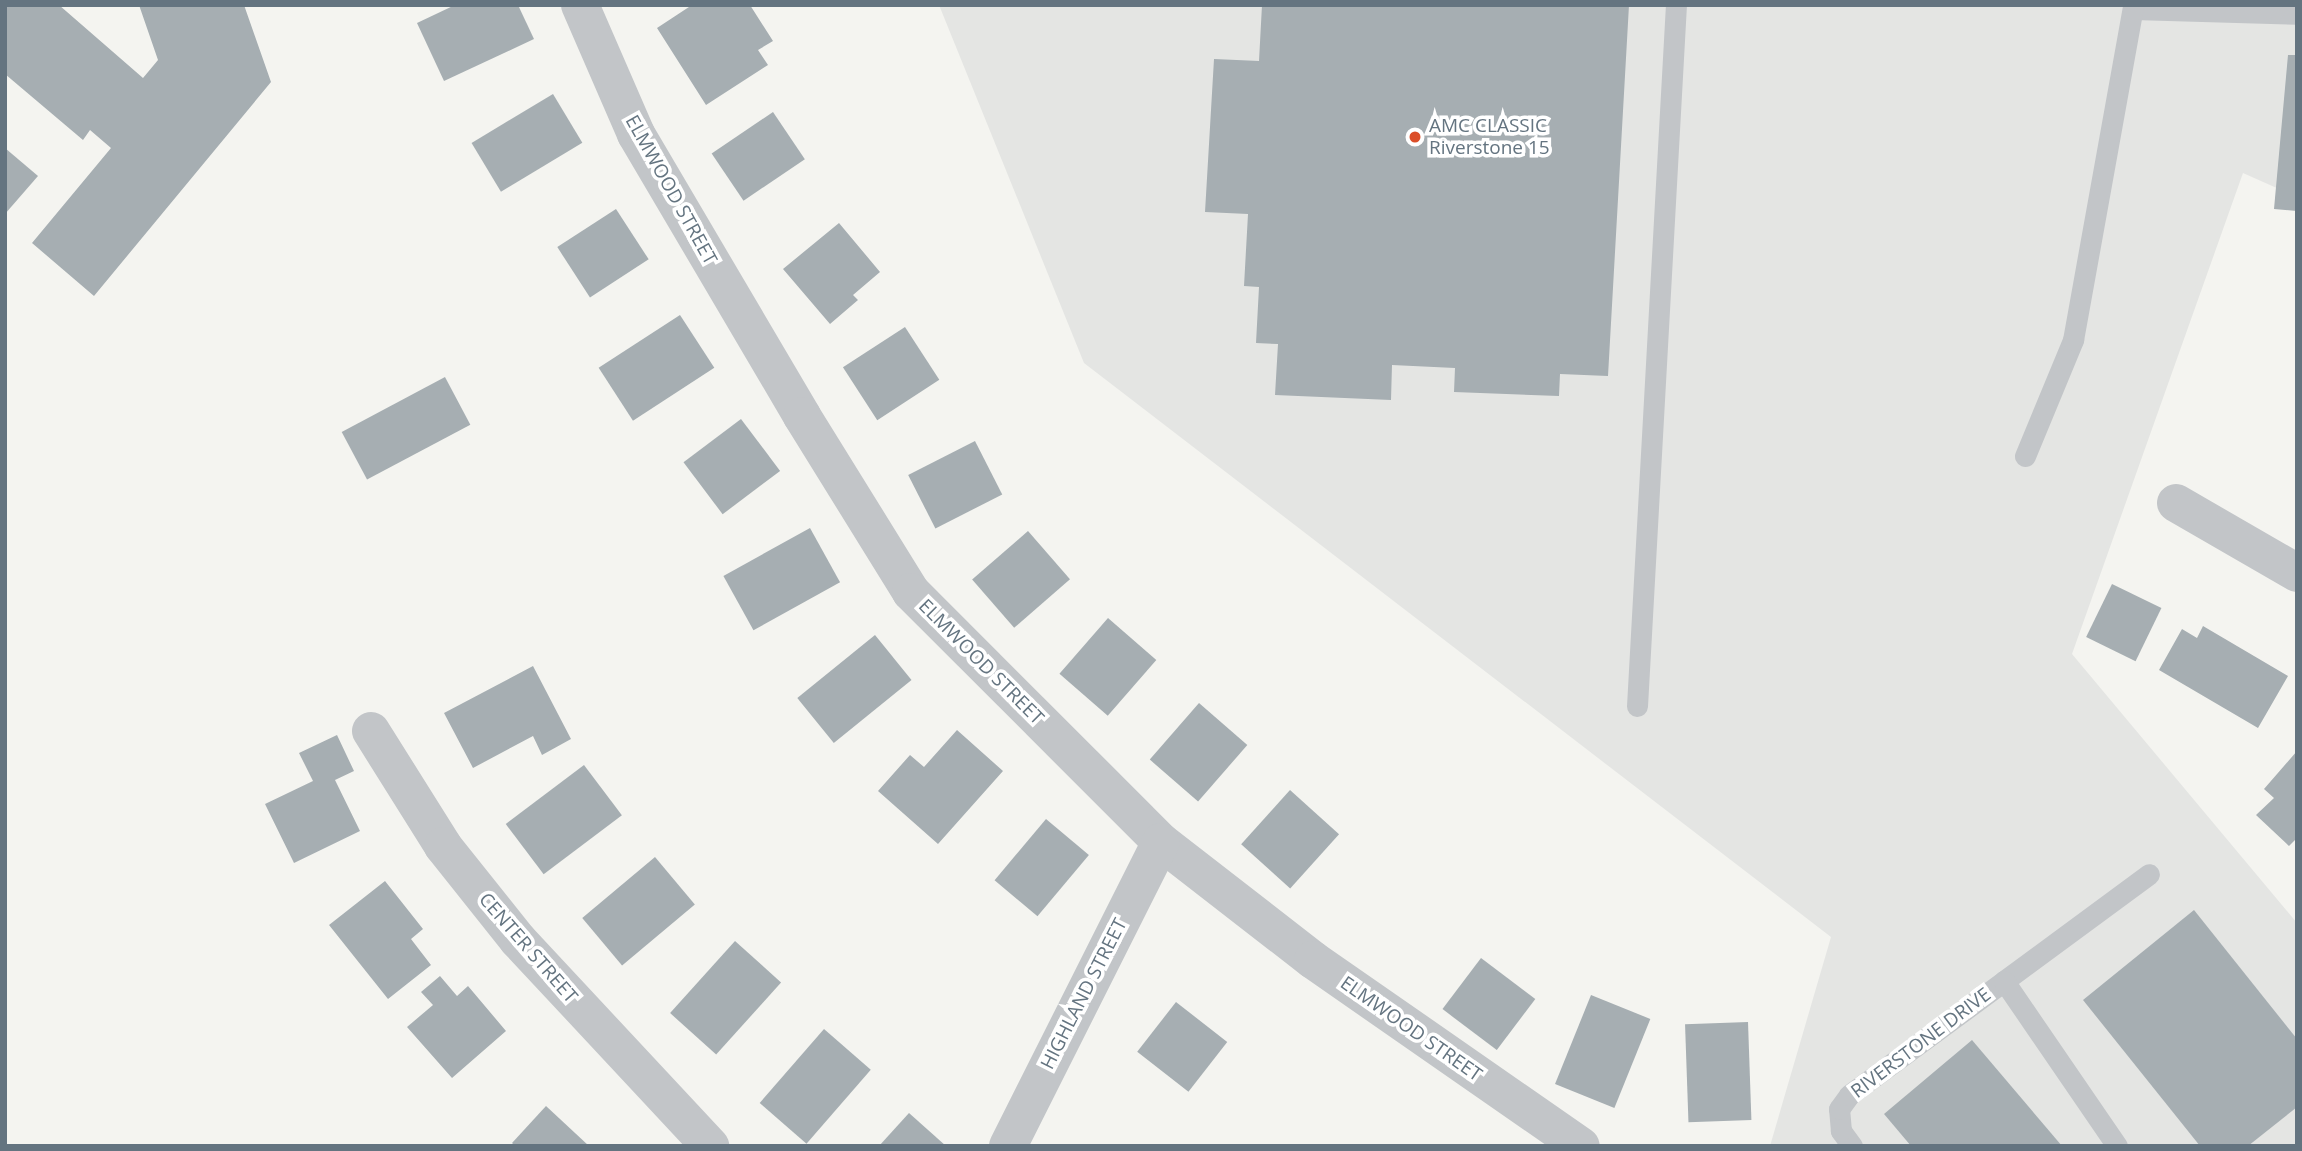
<!DOCTYPE html>
<html>
<head>
<meta charset="utf-8">
<style>
	body { margin:0 }
	#map { position:relative; width:2302px; height:1151px; overflow:hidden; background:#f4f4f0; font-family:"Open Sans",sans-serif }
	div>[style] { position:absolute }
	.built>* { inset:0; background:#e4e5e3 }
	.building>* { inset:0; background:#a6aeb2; transform-origin:0 0 }
	.service>* { height:21px; margin:-10.5px; padding:0 10.5px; transform-origin:10.5px; border-radius:10.5px; background:#c2c5c8 }
	.minor>* { height:38px; margin:-19px; padding:0 19px; transform-origin:19px; border-radius:19px; background:#c2c5c8 }
	.dots>* { width:19px; height:19px; translate:-50% -50%; box-sizing:border-box; border:4px solid #fff; border-radius:50% }
	span { translate:-50% -50%; white-space:nowrap; text-align:center; line-height:1.15; -webkit-text-stroke:7px #fff; paint-order:stroke }
	.poi-label { font-size:19px; color:#647480 }
	.left { translate:0 -50%; text-align:left }
	.street-label { font-size:19px; color:#647480 }
	.frame { position:absolute; inset:0; border:7px solid #647480; pointer-events:none }
</style>
</head>
<body>
<div id="map">
	<div class="built">
		<div style="clip-path:polygon(939px 5px,2297px 5px,2297px 197px,2243px 173px,2072px 654px,2297px 923px,2297px 1146px,1770px 1146px,1831px 937px,1084px 363px)"></div>
	</div>
	<div class="building">
		<div style="clip-path:polygon(5px 5px,59px 5px,143px 78px,158px 60px,139px 5px,244px 5px,271px 82px,94px 296px,32px 243px,111px 148px,90px 130px,83px 140px,5px 74px)"></div>
		<div style="clip-path:polygon(455px 5px,518px 5px,534px 39px,444px 81px,417px 23px)"></div>
		<div style="clip-path:polygon(692px 5px,750px 5px,773px 41px,758px 50px,768px 65px,706px 105px,657px 28px)"></div>
		<div style="clip-path:polygon(1262px 5px,1629px 5px,1608px 376px,1560px 374px,1559px 396px,1454px 392px,1455px 368px,1392px 365px,1391px 400px,1275px 395px,1278px 344px,1256px 343px,1259px 287px,1244px 286px,1248px 214px,1205px 212px,1214px 59px,1259px 61px)"></div>
		<div style="clip-path:polygon(2288px 55px,2297px 55px,2297px 211px,2274px 209px)"></div>
		<div style="left:553px;top:94px;width:57px;height:95px;rotate:59deg"></div>
		<div style="left:773px;top:112px;width:57px;height:74px;rotate:56deg"></div>
		<div style="clip-path:polygon(5px 148px,38px 176px,5px 214px)"></div>
		<div style="left:616px;top:209px;width:60px;height:70px;rotate:57deg"></div>
		<div style="clip-path:polygon(839px 223px,880px 272px,853px 295px,858px 300px,830px 324px,783px 269px)"></div>
		<div style="left:680px;top:315px;width:63px;height:97px;rotate:57deg"></div>
		<div style="left:905px;top:327px;width:63px;height:74px;rotate:57deg"></div>
		<div style="left:445px;top:377px;width:54px;height:117px;rotate:62deg"></div>
		<div style="left:741px;top:419px;width:65px;height:72px;rotate:53deg"></div>
		<div style="left:975px;top:441px;width:60px;height:75px;rotate:63deg"></div>
		<div style="left:810px;top:528px;width:62px;height:99px;rotate:61deg"></div>
		<div style="left:1028px;top:531px;width:64px;height:74px;rotate:49deg"></div>
		<div style="left:2112px;top:584px;width:55px;height:59px;rotate:26deg"></div>
		<div style="left:1108px;top:618px;width:64px;height:74px;rotate:41deg"></div>
		<div style="clip-path:polygon(2203px 626px,2288px 676px,2258px 728px,2159px 670px,2182px 629px,2197px 638px)"></div>
		<div style="left:875px;top:635px;width:58px;height:100px;rotate:51deg"></div>
		<div style="clip-path:polygon(533px 666px,571px 739px,542px 755px,533px 736px,473px 768px,444px 713px)"></div>
		<div style="left:1199px;top:703px;width:64px;height:75px;rotate:41deg"></div>
		<div style="clip-path:polygon(957px 730px,1003px 771px,938px 844px,878px 791px,910px 755px,924px 767px)"></div>
		<div style="clip-path:polygon(337px 735px,354px 771px,335px 780px,360px 831px,294px 863px,265px 804px,313px 781px,299px 753px)"></div>
		<div style="clip-path:polygon(2297px 751px,2297px 838px,2289px 846px,2256px 815px,2274px 798px,2264px 789px)"></div>
		<div style="left:584px;top:765px;width:63px;height:98px;rotate:53deg"></div>
		<div style="left:1290px;top:790px;width:66px;height:73px;rotate:42deg"></div>
		<div style="left:1046px;top:819px;width:56px;height:80px;rotate:40deg"></div>
		<div style="left:655px;top:857px;width:62px;height:95px;rotate:50deg"></div>
		<div style="clip-path:polygon(385px 881px,423px 929px,411px 939px,431px 965px,388px 999px,329px 925px)"></div>
		<div style="clip-path:polygon(2194px 910px,2297px 1039px,2297px 1107px,2248px 1146px,2200px 1146px,2083px 1000px)"></div>
		<div style="left:735px;top:941px;width:62px;height:97px;rotate:42deg"></div>
		<div style="left:1481px;top:958px;width:68px;height:64px;rotate:37deg"></div>
		<div style="clip-path:polygon(440px 976px,457px 996px,468px 986px,506px 1031px,452px 1078px,407px 1027px,433px 1005px,421px 992px)"></div>
		<div style="left:1591px;top:995px;width:64px;height:96px;rotate:22deg"></div>
		<div style="left:1176px;top:1002px;width:65px;height:63px;rotate:38deg"></div>
		<div style="left:1748px;top:1022px;width:98px;height:63px;rotate:88deg"></div>
		<div style="left:824px;top:1029px;width:62px;height:98px;rotate:41deg"></div>
		<div style="clip-path:polygon(1972px 1040px,2062px 1146px,1911px 1146px,1884px 1114px)"></div>
		<div style="clip-path:polygon(546px 1106px,589px 1146px,515px 1146px,512px 1143px)"></div>
		<div style="clip-path:polygon(909px 1113px,946px 1146px,879px 1146px)"></div>
	</div>
	<div class="service">
		<div style="left:2133px;top:9px;width:164px;rotate:1.7deg"></div>
		<div style="left:2025px;top:456px;width:126px;rotate:-67.5deg"></div>
		<div style="left:2073px;top:340px;width:340px;rotate:-79.8deg"></div>
		<div style="left:1637px;top:706px;width:702px;rotate:-86.82deg"></div>
		<div style="left:2004px;top:981px;width:180px;rotate:-36.4deg"></div>
		<div style="left:1852px;top:1146px;width:19px;rotate:-126deg"></div>
		<div style="left:1841px;top:1131px;width:22px;rotate:-95deg"></div>
		<div style="left:1839px;top:1109px;width:17px;rotate:-54deg"></div>
		<div style="left:1849px;top:1095px;width:192px;rotate:-36.3deg"></div>
		<div style="left:2004px;top:981px;width:200px;rotate:55.6deg"></div>
	</div>
	<div class="minor">
		<div style="left:580px;top:5px;width:141px;rotate:66.5deg"></div>
		<div style="left:636px;top:134px;width:327px;rotate:59.5deg"></div>
		<div style="left:802px;top:416px;width:207px;rotate:58.2deg"></div>
		<div style="left:911px;top:592px;width:354px;rotate:45deg"></div>
		<div style="left:1161px;top:842px;width:192px;rotate:37.8deg"></div>
		<div style="left:1313px;top:960px;width:326px;rotate:34.8deg"></div>
		<div style="left:2176px;top:503px;width:140px;rotate:30deg"></div>
		<div style="left:371px;top:731px;width:136px;rotate:57.9deg"></div>
		<div style="left:443px;top:846px;width:120px;rotate:51.4deg"></div>
		<div style="left:518px;top:940px;width:282px;rotate:47deg"></div>
		<div style="left:1008px;top:1146px;width:340px;rotate:-63.3deg"></div>
	</div>
	<div class="dots">
		<div style="left:1415px;top:137px;background:#db4e29"></div>
	</div>
	<div class="poi-label">
		<span class="left" style="left:1429px;top:137px">AMC CLASSIC<br>Riverstone 15</span>
	</div>
	<div class="street-label">
		<span style="left:671px;top:190px;rotate:61deg">ELMWOOD STREET</span>
		<span style="left:981px;top:662px;rotate:45deg">ELMWOOD STREET</span>
		<span style="left:528px;top:948px;rotate:49deg">CENTER STREET</span>
		<span style="left:1084px;top:994px;rotate:-63deg">HIGHLAND STREET</span>
		<span style="left:1411px;top:1029px;rotate:35deg">ELMWOOD STREET</span>
		<span style="left:1921px;top:1043px;rotate:-37deg">RIVERSTONE DRIVE</span>
	</div>
	<div class="frame"></div>
</div>
</body>
</html>
